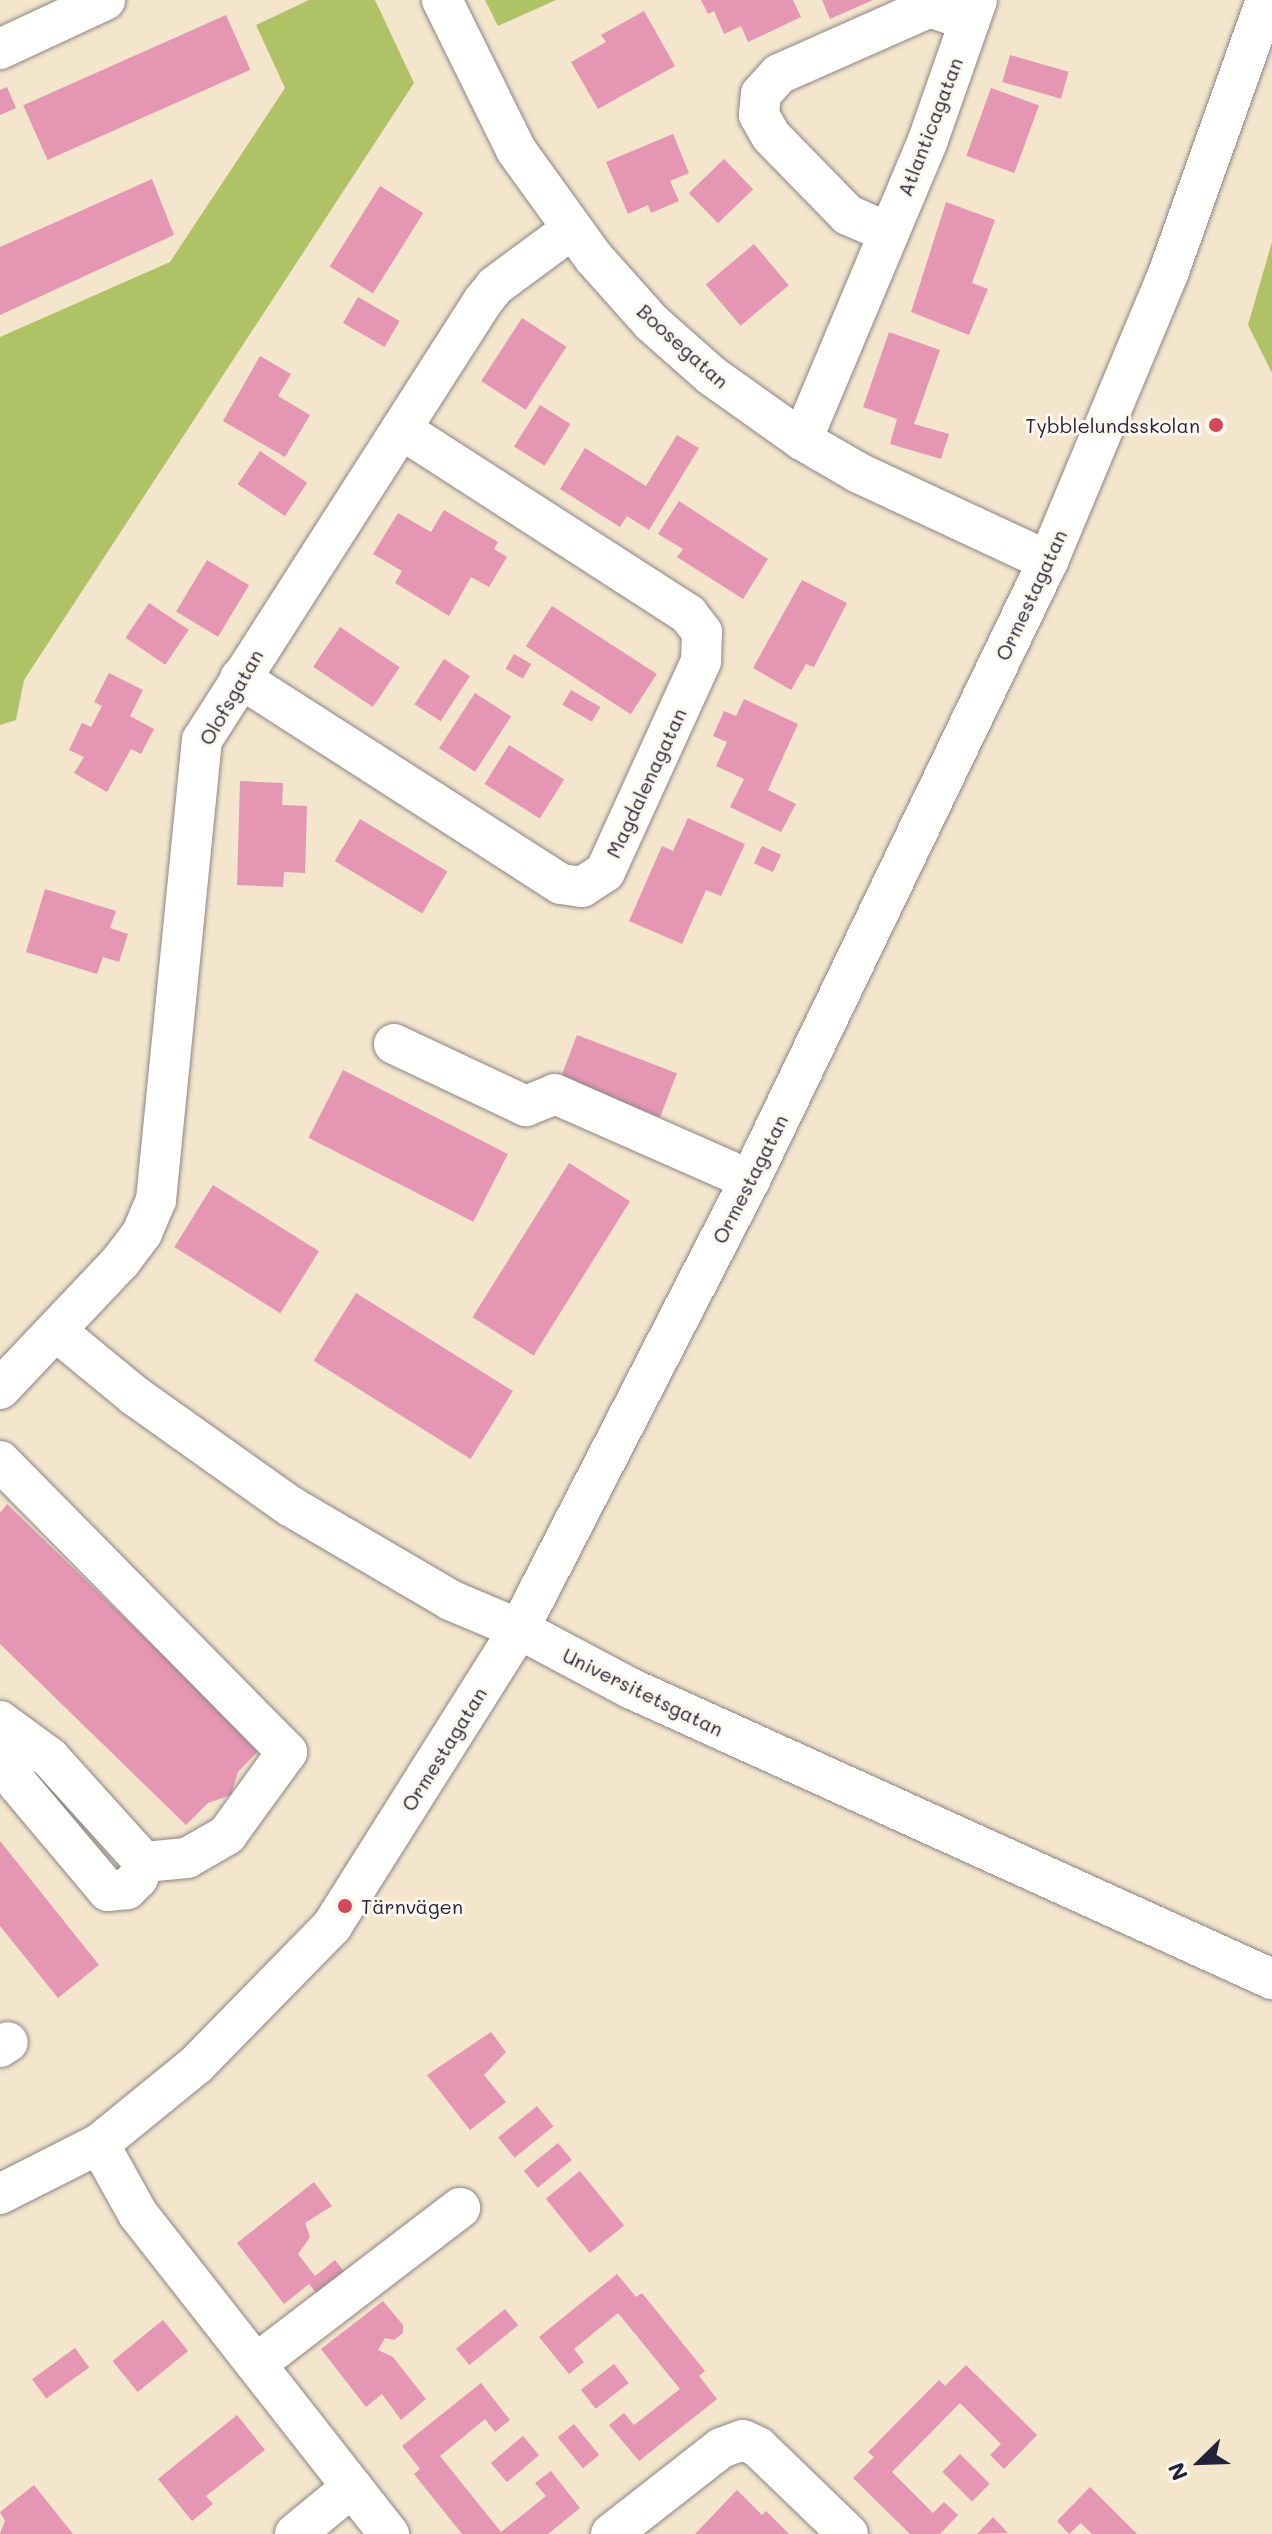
<!DOCTYPE html>
<html>
<head>
<meta charset="utf-8">
<style>
	body { margin:0 }
	#map { position:relative; width:1272px; height:2534px; overflow:hidden; background:#f4e6cd; font-family:Mali,sans-serif }
	div>[style] { position:absolute }
	.green>* { inset:0; background:#afc265 }
	.building>* { inset:0; background:#e496b3; transform-origin:0 0 }
	.roads { filter:drop-shadow(0 0 2px #8b8484) drop-shadow(0 0 2px #8b8484) }
	.minor>* { height:40px; margin:-20px; padding:0 20px; transform-origin:20px; border-radius:20px; background:#fff }
	.dots>* { width:22px; height:22px; translate:-50% -50%; box-sizing:border-box; border:4px solid #fbf7ec; border-radius:50% }
	span { translate:-50% -50%; white-space:nowrap; text-align:center; line-height:1.15; -webkit-text-stroke:6px #fbf7ec; paint-order:stroke }
	.street-label { font-size:20px; color:#22223b }
	.poi-label { font-size:20px; color:#22223b }
	.right { translate:-100% -50%; text-align:right }
	.left { translate:0 -50%; text-align:left }
	.north { position:absolute; left:1160px; top:2422px; width:80px; height:80px; -webkit-text-stroke:6px #fbf7ec; paint-order:stroke; rotate:247deg; font-size:22px; font-weight:700; line-height:32px; text-align:center; color:#22223b }
	.north::after { content:''; display:block; margin:auto; width:28px; height:36px; background:#22223b; clip-path:polygon(50% 0,100% 100%,50% 72%,0 100%) }
</style>
</head>
<body>
<div id="map">
	<div class="green">
		<div style="clip-path:polygon(309px 0,375px 0,414px 83px,24px 680px,16px 720px,0 725px,0 337px,170px 262px,285px 88px,256px 25px)"></div>
		<div style="clip-path:polygon(485px 0,556px 0,498px 26px)"></div>
		<div style="clip-path:polygon(1272px 242px,1272px 373px,1248px 325px)"></div>
	</div>
	<div class="building">
		<div style="clip-path:polygon(701px 0,793px 0,801px 17px,748px 42px,741px 26px,724px 34px,714px 11px,708px 14px)"></div>
		<div style="clip-path:polygon(822px 0,873px 0,830px 19px)"></div>
		<div style="clip-path:polygon(644px 11px,675px 66px,598px 109px,571px 62px,606px 42px,601px 35px)"></div>
		<div style="left:226px;top:15px;width:60px;height:222px;rotate:66deg"></div>
		<div style="left:1010px;top:55px;width:61px;height:28px;rotate:16deg"></div>
		<div style="clip-path:polygon(7px 87px,16px 108px,0 115px,0 90px)"></div>
		<div style="left:991px;top:88px;width:51px;height:72px;rotate:20deg"></div>
		<div style="clip-path:polygon(673px 134px,689px 173px,670px 181px,679px 201px,651px 213px,648px 205px,628px 214px,606px 162px)"></div>
		<div style="left:724px;top:159px;width:42px;height:49px;rotate:46deg"></div>
		<div style="clip-path:polygon(152px 179px,174px 235px,0 315px,0 247px)"></div>
		<div style="left:380px;top:186px;width:51px;height:95px;rotate:32deg"></div>
		<div style="clip-path:polygon(946px 202px,995px 220px,972px 283px,988px 289px,969px 335px,911px 312px)"></div>
		<div style="left:754px;top:244px;width:54px;height:63px;rotate:50deg"></div>
		<div style="left:358px;top:297px;width:48px;height:30px;rotate:30deg"></div>
		<div style="left:522px;top:318px;width:53px;height:75px;rotate:33deg"></div>
		<div style="clip-path:polygon(889px 332px,940px 350px,914px 424px,949px 434px,941px 459px,890px 444px,897px 419px,863px 407px)"></div>
		<div style="clip-path:polygon(260px 356px,291px 374px,278px 396px,310px 415px,285px 457px,223px 421px)"></div>
		<div style="left:540px;top:405px;width:36px;height:49px;rotate:32deg"></div>
		<div style="clip-path:polygon(677px 435px,699px 448px,649px 530px,627px 516px,620px 527px,560px 489px,585px 448px,646px 486px)"></div>
		<div style="left:260px;top:451px;width:57px;height:40px;rotate:34deg"></div>
		<div style="clip-path:polygon(679px 501px,768px 559px,743px 599px,677px 557px,683px 549px,658px 534px)"></div>
		<div style="clip-path:polygon(444px 510px,498px 542px,494px 549px,507px 557px,489px 587px,471px 577px,449px 616px,395px 583px,402px 571px,373px 554px,398px 513px,431px 532px)"></div>
		<div style="left:207px;top:560px;width:49px;height:60px;rotate:31deg"></div>
		<div style="clip-path:polygon(802px 580px,847px 603px,814px 667px,806px 664px,791px 690px,753px 668px)"></div>
		<div style="left:149px;top:603px;width:48px;height:42px;rotate:34deg"></div>
		<div style="left:552px;top:606px;width:125px;height:48px;rotate:33deg"></div>
		<div style="left:340px;top:627px;width:72px;height:48px;rotate:34deg"></div>
		<div style="left:514px;top:654px;width:20px;height:17px;rotate:30deg"></div>
		<div style="left:444px;top:659px;width:31px;height:54px;rotate:33deg"></div>
		<div style="clip-path:polygon(109px 673px,143px 690px,130px 716px,154px 729px,141px 754px,131px 749px,107px 792px,74px 773px,84px 757px,69px 750px,82px 723px,91px 727px,102px 706px,94px 702px)"></div>
		<div style="left:571px;top:690px;width:34px;height:17px;rotate:30deg"></div>
		<div style="left:475px;top:693px;width:43px;height:66px;rotate:33deg"></div>
		<div style="clip-path:polygon(744px 699px,798px 724px,768px 790px,796px 804px,781px 832px,730px 807px,744px 779px,716px 766px,727px 742px,713px 736px,724px 711px,736px 716px)"></div>
		<div style="left:509px;top:745px;width:65px;height:46px;rotate:32deg"></div>
		<div style="clip-path:polygon(240px 781px,283px 783px,282px 805px,307px 806px,305px 873px,284px 872px,283px 887px,237px 885px)"></div>
		<div style="clip-path:polygon(688px 818px,745px 844px,721px 896px,706px 890px,682px 944px,629px 921px,662px 846px,673px 851px)"></div>
		<div style="left:360px;top:819px;width:102px;height:49px;rotate:31deg"></div>
		<div style="left:762px;top:846px;width:21px;height:19px;rotate:25deg"></div>
		<div style="clip-path:polygon(45px 889px,116px 911px,110px 928px,128px 934px,119px 962px,103px 957px,97px 974px,26px 952px)"></div>
		<div style="left:577px;top:1035px;width:107px;height:47px;rotate:21deg"></div>
		<div style="left:343px;top:1070px;width:185px;height:76px;rotate:27deg"></div>
		<div style="left:569px;top:1163px;width:72px;height:182px;rotate:32deg"></div>
		<div style="left:213px;top:1185px;width:125px;height:73px;rotate:32deg"></div>
		<div style="left:356px;top:1293px;width:185px;height:80px;rotate:32deg"></div>
		<div style="clip-path:polygon(7px 1504px,260px 1749px,238px 1772px,231px 1795px,208px 1803px,186px 1825px,0 1644px,0 1513px)"></div>
		<div style="clip-path:polygon(0 1841px,99px 1965px,58px 1998px,0 1926px)"></div>
		<div style="clip-path:polygon(491px 2032px,506px 2052px,484px 2075px,506px 2102px,470px 2130px,427px 2075px)"></div>
		<div style="left:537px;top:2106px;width:26px;height:50px;rotate:51deg"></div>
		<div style="left:558px;top:2143px;width:22px;height:44px;rotate:51deg"></div>
		<div style="left:580px;top:2171px;width:70px;height:44px;rotate:51deg"></div>
		<div style="clip-path:polygon(314px 2182px,332px 2206px,305px 2223px,310px 2237px,298px 2254px,315px 2276px,335px 2260px,349px 2278px,321px 2299px,309px 2284px,284px 2304px,237px 2243px)"></div>
		<div style="clip-path:polygon(617px 2274px,636px 2297px,642px 2293px,705px 2371px,699px 2376px,717px 2399px,639px 2461px,609px 2425px,624px 2413px,634px 2425px,680px 2389px,618px 2313px,574px 2349px,584px 2362px,569px 2374px,539px 2337px)"></div>
		<div style="clip-path:polygon(383px 2301px,403px 2325px,403px 2333px,394px 2340px,385px 2338px,378px 2350px,393px 2357px,426px 2399px,401px 2420px,382px 2394px,366px 2407px,321px 2349px)"></div>
		<div style="left:505px;top:2309px;width:21px;height:63px;rotate:51deg"></div>
		<div style="left:163px;top:2320px;width:40px;height:65px;rotate:51deg"></div>
		<div style="left:75px;top:2348px;width:24px;height:53px;rotate:54deg"></div>
		<div style="left:614px;top:2364px;width:24px;height:42px;rotate:52deg"></div>
		<div style="clip-path:polygon(966px 2365px,1037px 2435px,1004px 2469px,990px 2455px,1001px 2444px,960px 2403px,892px 2472px,933px 2513px,944px 2502px,958px 2515px,940px 2534px,910px 2534px,853px 2478px,874px 2457px,868px 2452px,939px 2380px,945px 2386px)"></div>
		<div style="clip-path:polygon(481px 2383px,510px 2420px,495px 2432px,485px 2419px,440px 2456px,501px 2532px,546px 2496px,535px 2483px,551px 2471px,580px 2508px,548px 2534px,462px 2534px,414px 2474px,420px 2469px,402px 2446px)"></div>
		<div style="clip-path:polygon(237px 2415px,265px 2450px,206px 2496px,213px 2504px,192px 2521px,158px 2479px)"></div>
		<div style="left:574px;top:2424px;width:40px;height:21px;rotate:51deg"></div>
		<div style="left:523px;top:2436px;width:25px;height:42px;rotate:50deg"></div>
		<div style="left:960px;top:2454px;width:42px;height:25px;rotate:45deg"></div>
		<div style="clip-path:polygon(34px 2485px,73px 2534px,0 2534px,5px 2521px,0 2512px)"></div>
		<div style="clip-path:polygon(1090px 2487px,1137px 2534px,1092px 2534px,1081px 2523px,1069px 2534px,1057px 2521px)"></div>
		<div style="clip-path:polygon(737px 2490px,762px 2515px,766px 2511px,789px 2534px,695px 2534px)"></div>
		<div style="clip-path:polygon(993px 2517px,1008px 2533px,977px 2534px)"></div>
	</div>
	<div class="roads">
		<div class="minor">
			<div style="left:442px;top:0;width:167px;rotate:63.7deg"></div>
			<div style="left:516px;top:150px;width:133px;rotate:54.2deg"></div>
			<div style="left:594px;top:258px;width:87px;rotate:48.3deg"></div>
			<div style="left:652px;top:323px;width:80px;rotate:41.5deg"></div>
			<div style="left:712px;top:376px;width:110px;rotate:35.4deg"></div>
			<div style="left:802px;top:440px;width:66px;rotate:30.1deg"></div>
			<div style="left:859px;top:473px;width:208px;rotate:25deg"></div>
			<div style="left:0;top:49px;width:116px;rotate:-25deg"></div>
			<div style="left:889px;top:233px;width:45px;rotate:-156.3deg"></div>
			<div style="left:848px;top:215px;width:110px;rotate:-134.3deg"></div>
			<div style="left:771px;top:136px;width:24px;rotate:-120deg"></div>
			<div style="left:759px;top:115px;width:21px;rotate:-85deg"></div>
			<div style="left:761px;top:94px;width:27px;rotate:-48deg"></div>
			<div style="left:779px;top:74px;width:165px;rotate:-23.9deg"></div>
			<div style="left:930px;top:7px;width:42px;rotate:19.3deg"></div>
			<div style="left:802px;top:440px;width:325px;rotate:-67.2deg"></div>
			<div style="left:928px;top:140px;width:148px;rotate:-70.7deg"></div>
			<div style="left:240px;top:678px;width:381px;rotate:32.7deg"></div>
			<div style="left:561px;top:884px;width:21px;rotate:8deg"></div>
			<div style="left:582px;top:887px;width:27px;rotate:-33deg"></div>
			<div style="left:605px;top:872px;width:232px;rotate:-65.5deg"></div>
			<div style="left:701px;top:661px;width:29px;rotate:-88deg"></div>
			<div style="left:702px;top:632px;width:23px;rotate:-128deg"></div>
			<div style="left:688px;top:614px;width:341px;rotate:-147.2deg"></div>
			<div style="left:394px;top:1044px;width:146px;rotate:25.2deg"></div>
			<div style="left:526px;top:1106px;width:31px;rotate:-22deg"></div>
			<div style="left:555px;top:1094px;width:213px;rotate:23.8deg"></div>
			<div style="left:56px;top:1331px;width:102px;rotate:39.4deg"></div>
			<div style="left:135px;top:1396px;width:190px;rotate:35.4deg"></div>
			<div style="left:290px;top:1506px;width:186px;rotate:30.4deg"></div>
			<div style="left:450px;top:1600px;width:75px;rotate:22.8deg"></div>
			<div style="left:519px;top:1629px;width:128px;rotate:28deg"></div>
			<div style="left:632px;top:1689px;width:703px;rotate:24.38deg"></div>
			<div style="left:0;top:1389px;width:176px;rotate:-46.6deg"></div>
			<div style="left:121px;top:1261px;width:35px;rotate:-53deg"></div>
			<div style="left:142px;top:1233px;width:36px;rotate:-67deg"></div>
			<div style="left:156px;top:1200px;width:462px;rotate:-84.3deg"></div>
			<div style="left:202px;top:740px;width:521px;rotate:-57.38deg"></div>
			<div style="left:483px;top:301px;width:19px;rotate:-51deg"></div>
			<div style="left:495px;top:286px;width:96px;rotate:-36.5deg"></div>
			<div style="left:0;top:1461px;width:409px;rotate:45.4deg"></div>
			<div style="left:287px;top:1752px;width:102px;rotate:125.9deg"></div>
			<div style="left:227px;top:1835px;width:46px;rotate:150.1deg"></div>
			<div style="left:187px;top:1858px;width:43px;rotate:174.7deg"></div>
			<div style="left:0;top:1721px;width:61px;rotate:36.3deg"></div>
			<div style="left:49px;top:1757px;width:142px;rotate:47.9deg"></div>
			<div style="left:144px;top:1862px;width:17px;rotate:111deg"></div>
			<div style="left:138px;top:1878px;width:16px;rotate:135deg"></div>
			<div style="left:127px;top:1889px;width:19px;rotate:174deg"></div>
			<div style="left:108px;top:1891px;width:140px;rotate:-130.1deg"></div>
			<div style="left:18px;top:1784px;width:38px;rotate:-119deg"></div>
			<div style="left:0;top:2047px;width:9px;rotate:-32deg"></div>
			<div style="left:99px;top:2144px;width:80px;rotate:60.9deg"></div>
			<div style="left:138px;top:2214px;width:407px;rotate:51.9deg"></div>
			<div style="left:0;top:2194px;width:111px;rotate:-26.8deg"></div>
			<div style="left:99px;top:2144px;width:127px;rotate:-39.2deg"></div>
			<div style="left:197px;top:2064px;width:193px;rotate:-45.6deg"></div>
			<div style="left:332px;top:1926px;width:351px;rotate:-57.8deg"></div>
			<div style="left:519px;top:1629px;width:505px;rotate:-62.78deg"></div>
			<div style="left:750px;top:1180px;width:687px;rotate:-64.29deg"></div>
			<div style="left:1048px;top:561px;width:311px;rotate:-67.3deg"></div>
			<div style="left:1168px;top:274px;width:291px;rotate:-70.3deg"></div>
			<div style="left:256px;top:2364px;width:257px;rotate:-37.4deg"></div>
			<div style="left:295px;top:2534px;width:74px;rotate:-39.5deg"></div>
			<div style="left:611px;top:2534px;width:140px;rotate:-38deg"></div>
			<div style="left:721px;top:2448px;width:23px;rotate:-20deg"></div>
			<div style="left:743px;top:2440px;width:17px;rotate:25deg"></div>
			<div style="left:758px;top:2447px;width:125px;rotate:44deg"></div>
		</div>
	</div>
	<div class="dots">
		<div style="left:1216px;top:425px;background:#d1495b"></div>
		<div style="left:345px;top:1906px;background:#d1495b"></div>
	</div>
	<div class="street-label">
		<span style="left:930px;top:127px;rotate:-69deg">Atlanticagatan</span>
		<span style="left:683px;top:346px;rotate:42deg">Boosegatan</span>
		<span style="left:1031px;top:595px;rotate:-65deg">Ormestagatan</span>
		<span style="left:231px;top:697px;rotate:-60deg">Olofsgatan</span>
		<span style="left:646px;top:783px;rotate:-65deg">Magdalenagatan</span>
		<span style="left:750px;top:1179px;rotate:-63deg">Ormestagatan</span>
		<span style="left:643px;top:1692px;rotate:26deg">Universitetsgatan</span>
		<span style="left:444px;top:1749px;rotate:-58deg">Ormestagatan</span>
	</div>
	<div class="poi-label">
		<span class="right" style="left:1200px;top:425px">Tybblelundsskolan</span>
		<span class="left" style="left:361px;top:1906px">Tärnvägen</span>
	</div>
	<div class="north">N</div>
</div>
</body>
</html>
